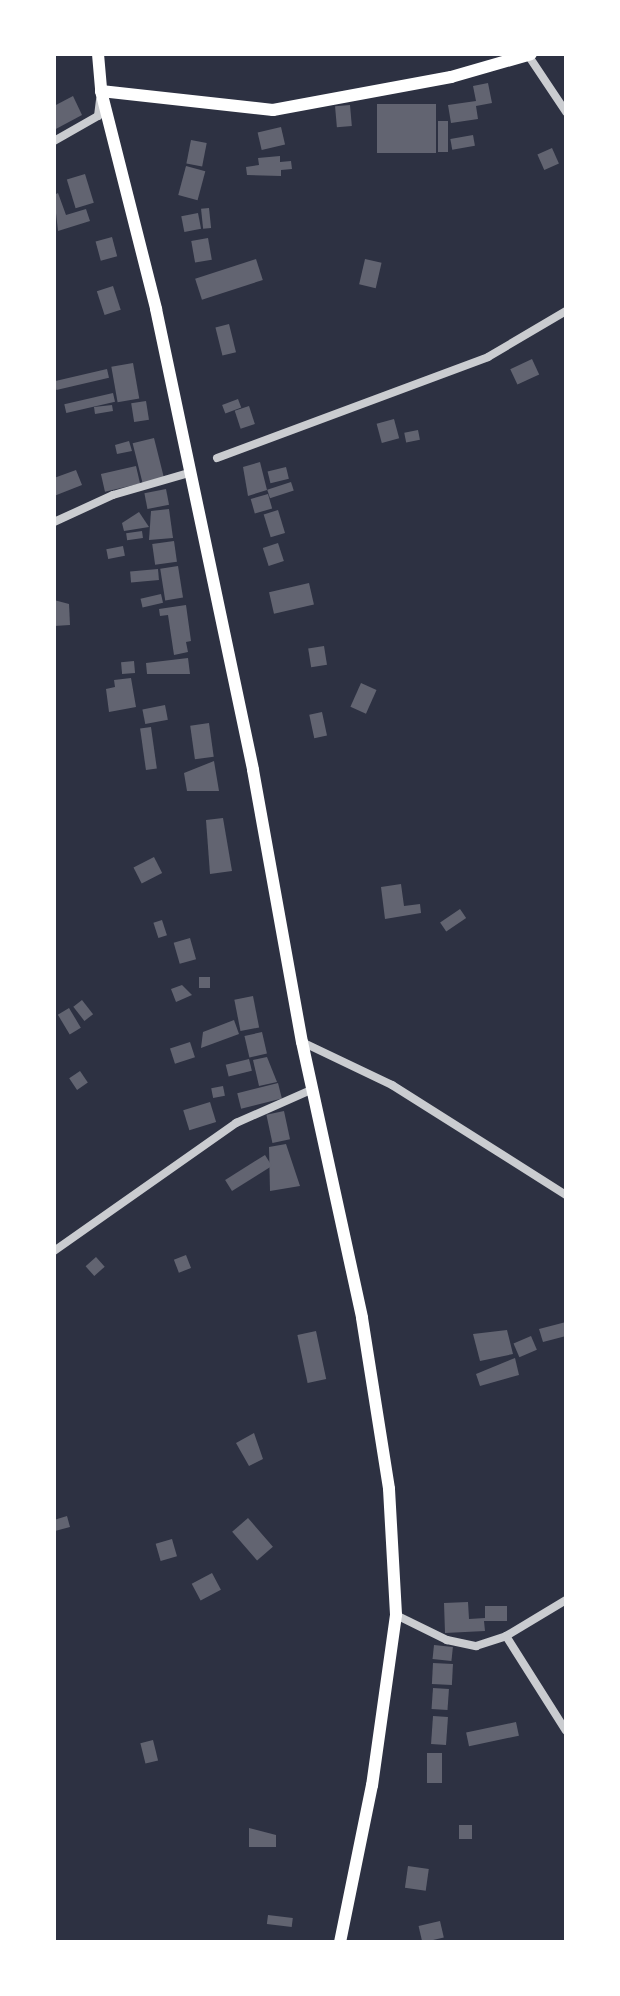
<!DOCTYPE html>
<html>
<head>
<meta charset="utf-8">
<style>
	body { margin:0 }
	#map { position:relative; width:620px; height:1996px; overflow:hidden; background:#2d3142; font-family:Quicksand,sans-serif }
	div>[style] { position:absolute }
	.building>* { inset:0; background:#626471; transform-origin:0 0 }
	.minor>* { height:8px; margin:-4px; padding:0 4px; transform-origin:4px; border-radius:4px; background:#caccd0 }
	.secondary>* { height:12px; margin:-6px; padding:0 6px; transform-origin:6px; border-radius:6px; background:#fff }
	span { translate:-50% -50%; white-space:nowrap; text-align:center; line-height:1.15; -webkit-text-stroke:8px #fff; paint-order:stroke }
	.frame { position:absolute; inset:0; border:56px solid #fff; pointer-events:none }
</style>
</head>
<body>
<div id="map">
	<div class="building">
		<div style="clip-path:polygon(488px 83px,492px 103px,476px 106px,478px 119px,451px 123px,448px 105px,476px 101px,473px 86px)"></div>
		<div style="clip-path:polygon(73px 96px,82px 115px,54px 130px,54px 106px)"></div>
		<div style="left:436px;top:104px;width:49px;height:59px;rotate:90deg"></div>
		<div style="left:350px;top:105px;width:21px;height:15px;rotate:85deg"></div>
		<div style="left:438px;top:121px;width:10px;height:31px"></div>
		<div style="left:281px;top:127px;width:18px;height:24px;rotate:77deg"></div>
		<div style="left:473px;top:135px;width:11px;height:23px;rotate:80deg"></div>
		<div style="left:191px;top:140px;width:16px;height:24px;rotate:11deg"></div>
		<div style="left:552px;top:148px;width:17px;height:16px;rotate:66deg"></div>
		<div style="clip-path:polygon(280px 156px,280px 162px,291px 161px,292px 169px,281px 170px,281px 176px,247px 175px,246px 167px,259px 165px,258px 158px)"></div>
		<div style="left:186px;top:166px;width:20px;height:30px;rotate:15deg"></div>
		<div style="left:85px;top:174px;width:30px;height:19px;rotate:73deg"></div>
		<div style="clip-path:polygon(58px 193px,66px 215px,86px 209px,90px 221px,58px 231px,54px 195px)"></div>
		<div style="left:209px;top:208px;width:20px;height:8px;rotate:84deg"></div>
		<div style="left:198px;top:213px;width:16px;height:17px;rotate:79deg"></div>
		<div style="left:112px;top:237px;width:20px;height:17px;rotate:75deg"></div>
		<div style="left:208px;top:238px;width:22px;height:17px;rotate:80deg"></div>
		<div style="left:256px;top:259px;width:22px;height:64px;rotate:72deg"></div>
		<div style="left:365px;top:259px;width:17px;height:26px;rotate:13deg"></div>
		<div style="left:113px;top:286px;width:25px;height:17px;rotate:72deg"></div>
		<div style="left:229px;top:324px;width:29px;height:14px;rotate:76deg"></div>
		<div style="left:532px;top:359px;width:17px;height:24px;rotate:65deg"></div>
		<div style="left:133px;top:363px;width:36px;height:22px;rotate:80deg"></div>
		<div style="left:107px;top:369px;width:9px;height:54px;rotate:77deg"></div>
		<div style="left:113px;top:393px;width:9px;height:50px;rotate:77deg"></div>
		<div style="left:238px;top:399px;width:9px;height:17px;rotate:69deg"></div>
		<div style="left:146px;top:401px;width:19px;height:15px;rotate:81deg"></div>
		<div style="clip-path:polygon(112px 405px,113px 411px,95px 414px,94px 407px)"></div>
		<div style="left:249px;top:406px;width:19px;height:15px;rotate:72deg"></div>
		<div style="left:394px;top:419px;width:20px;height:18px;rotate:75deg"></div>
		<div style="left:418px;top:430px;width:10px;height:14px;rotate:79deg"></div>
		<div style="left:154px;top:438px;width:41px;height:22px;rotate:76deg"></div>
		<div style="clip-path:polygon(129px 441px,132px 451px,117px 454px,115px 445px)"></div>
		<div style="clip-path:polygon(260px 462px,267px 490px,248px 496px,243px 467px)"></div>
		<div style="left:136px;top:466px;width:18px;height:36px;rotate:77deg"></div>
		<div style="left:286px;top:467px;width:12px;height:19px;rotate:76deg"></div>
		<div style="clip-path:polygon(76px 470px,82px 485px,54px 496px,54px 478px)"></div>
		<div style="left:291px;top:482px;width:9px;height:25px;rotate:72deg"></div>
		<div style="left:166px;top:489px;width:16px;height:22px;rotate:79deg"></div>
		<div style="left:268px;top:494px;width:15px;height:18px;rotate:74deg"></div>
		<div style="clip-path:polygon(169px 509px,173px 538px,149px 540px,151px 511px)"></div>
		<div style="left:278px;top:510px;width:24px;height:15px;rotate:73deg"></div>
		<div style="clip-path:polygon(139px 512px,149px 527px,124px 531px,122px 523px)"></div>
		<div style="left:142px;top:531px;width:7px;height:16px;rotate:82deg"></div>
		<div style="left:174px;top:541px;width:21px;height:22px;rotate:82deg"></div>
		<div style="left:278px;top:543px;width:19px;height:16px;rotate:72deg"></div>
		<div style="left:123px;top:546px;width:10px;height:17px;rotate:79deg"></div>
		<div style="left:178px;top:566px;width:32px;height:18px;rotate:81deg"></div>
		<div style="left:158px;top:569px;width:11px;height:28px;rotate:85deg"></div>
		<div style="left:309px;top:583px;width:22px;height:41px;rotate:77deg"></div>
		<div style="left:161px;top:594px;width:9px;height:21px;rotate:77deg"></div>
		<div style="clip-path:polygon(54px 600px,69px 604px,70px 625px,54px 626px)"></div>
		<div style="clip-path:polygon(186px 605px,191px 641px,186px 642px,188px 652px,174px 655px,168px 615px,160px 616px,159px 609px)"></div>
		<div style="left:324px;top:646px;width:19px;height:16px;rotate:81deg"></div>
		<div style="clip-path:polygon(188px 658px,190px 674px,147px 674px,146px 663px)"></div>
		<div style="left:134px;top:661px;width:12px;height:13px;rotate:85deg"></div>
		<div style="clip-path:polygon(131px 678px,136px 707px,109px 712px,106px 689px,115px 687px,114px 680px)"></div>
		<div style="left:361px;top:683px;width:17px;height:26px;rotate:24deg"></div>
		<div style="left:165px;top:705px;width:15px;height:23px;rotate:79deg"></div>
		<div style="left:322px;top:712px;width:24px;height:13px;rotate:78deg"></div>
		<div style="left:209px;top:723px;width:34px;height:19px;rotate:82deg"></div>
		<div style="left:151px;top:727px;width:42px;height:11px;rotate:82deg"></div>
		<div style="clip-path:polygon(214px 761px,219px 791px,187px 791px,184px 773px)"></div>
		<div style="clip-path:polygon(223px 818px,232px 871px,210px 874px,206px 820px)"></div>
		<div style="left:154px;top:857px;width:18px;height:23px;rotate:63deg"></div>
		<div style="clip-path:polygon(401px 884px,404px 906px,420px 904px,421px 913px,385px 919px,381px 887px)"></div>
		<div style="left:460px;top:909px;width:11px;height:24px;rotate:56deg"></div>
		<div style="left:162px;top:920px;width:16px;height:9px;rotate:72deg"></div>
		<div style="left:190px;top:938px;width:22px;height:17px;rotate:74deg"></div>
		<div style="left:210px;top:977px;width:11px;height:11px;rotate:90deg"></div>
		<div style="clip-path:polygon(182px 985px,192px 995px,176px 1002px,171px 989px)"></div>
		<div style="left:253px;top:996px;width:32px;height:19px;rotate:79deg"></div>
		<div style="left:82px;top:1000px;width:18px;height:11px;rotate:52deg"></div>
		<div style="left:69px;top:1008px;width:23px;height:13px;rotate:59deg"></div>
		<div style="clip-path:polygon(234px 1020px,239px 1034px,201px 1048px,203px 1032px)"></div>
		<div style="left:262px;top:1032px;width:22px;height:18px;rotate:77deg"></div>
		<div style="left:190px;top:1042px;width:16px;height:21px;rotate:72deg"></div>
		<div style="clip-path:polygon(267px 1057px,277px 1082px,259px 1086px,253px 1060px)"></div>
		<div style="left:249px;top:1059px;width:12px;height:24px;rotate:76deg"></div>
		<div style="left:80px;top:1071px;width:14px;height:13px;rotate:56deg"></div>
		<div style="left:278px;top:1083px;width:16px;height:42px;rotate:76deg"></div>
		<div style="left:223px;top:1086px;width:10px;height:12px;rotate:79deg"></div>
		<div style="left:210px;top:1102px;width:21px;height:28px;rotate:73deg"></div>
		<div style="left:284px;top:1111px;width:29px;height:18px;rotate:78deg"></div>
		<div style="clip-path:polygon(286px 1144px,300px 1186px,270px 1191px,269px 1147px)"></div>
		<div style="left:265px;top:1155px;width:13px;height:47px;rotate:58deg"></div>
		<div style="left:186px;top:1255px;width:14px;height:13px;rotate:69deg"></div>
		<div style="left:96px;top:1257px;width:13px;height:14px;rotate:48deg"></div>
		<div style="clip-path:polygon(566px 1322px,566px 1336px,543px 1342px,539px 1329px)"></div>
		<div style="clip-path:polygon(507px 1330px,513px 1354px,480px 1361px,473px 1334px)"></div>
		<div style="left:316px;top:1331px;width:49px;height:19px;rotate:78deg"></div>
		<div style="left:531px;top:1336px;width:15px;height:19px;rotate:67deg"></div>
		<div style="clip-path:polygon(515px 1358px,519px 1375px,480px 1386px,476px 1374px)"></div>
		<div style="clip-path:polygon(254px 1433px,263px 1459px,249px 1466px,236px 1443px)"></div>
		<div style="clip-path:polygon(67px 1516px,70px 1527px,55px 1531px,54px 1520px)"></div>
		<div style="left:248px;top:1518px;width:38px;height:21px;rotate:49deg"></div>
		<div style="left:172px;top:1539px;width:18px;height:17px;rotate:74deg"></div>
		<div style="left:212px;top:1573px;width:19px;height:23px;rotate:62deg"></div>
		<div style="clip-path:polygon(468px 1602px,469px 1619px,485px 1618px,485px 1606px,507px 1606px,507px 1621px,484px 1621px,485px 1631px,445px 1633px,444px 1603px)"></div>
		<div style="left:434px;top:1645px;width:19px;height:14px;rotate:6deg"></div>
		<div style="left:433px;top:1663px;width:20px;height:21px;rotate:3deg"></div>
		<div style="left:433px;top:1688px;width:16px;height:21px;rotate:4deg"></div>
		<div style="left:433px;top:1716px;width:15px;height:28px;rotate:4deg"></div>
		<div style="left:516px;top:1722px;width:14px;height:51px;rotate:78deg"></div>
		<div style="left:153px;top:1740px;width:21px;height:13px;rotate:76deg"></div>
		<div style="left:427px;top:1753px;width:15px;height:30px"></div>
		<div style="left:459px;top:1825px;width:13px;height:14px"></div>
		<div style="clip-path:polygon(249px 1828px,276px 1835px,276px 1847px,249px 1847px)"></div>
		<div style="left:408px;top:1866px;width:21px;height:22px;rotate:8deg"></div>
		<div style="left:268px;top:1915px;width:25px;height:9px;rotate:7deg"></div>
		<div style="left:440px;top:1921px;width:17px;height:22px;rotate:77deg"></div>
	</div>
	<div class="minor">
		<div style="left:528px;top:55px;width:69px;rotate:56.3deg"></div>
		<div style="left:54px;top:141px;width:51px;rotate:-29.6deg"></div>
		<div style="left:98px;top:116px;width:16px;rotate:-83deg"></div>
		<div style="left:217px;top:458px;width:289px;rotate:-20.4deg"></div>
		<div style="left:488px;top:357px;width:91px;rotate:-30.5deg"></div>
		<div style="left:54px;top:522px;width:65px;rotate:-24.6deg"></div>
		<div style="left:113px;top:495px;width:82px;rotate:-16.2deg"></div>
		<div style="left:302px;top:1042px;width:100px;rotate:25.5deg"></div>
		<div style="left:392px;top:1085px;width:206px;rotate:32.3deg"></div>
		<div style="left:54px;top:1251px;width:223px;rotate:-35.1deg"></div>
		<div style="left:236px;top:1123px;width:84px;rotate:-23.8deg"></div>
		<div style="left:396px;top:1615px;width:57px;rotate:26.1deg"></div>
		<div style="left:447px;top:1640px;width:30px;rotate:12deg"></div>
		<div style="left:476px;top:1646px;width:32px;rotate:-18deg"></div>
		<div style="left:506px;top:1636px;width:112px;rotate:57.7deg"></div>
		<div style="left:506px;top:1636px;width:70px;rotate:-31deg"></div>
	</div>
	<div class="secondary">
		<div style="left:98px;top:54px;width:37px;rotate:85deg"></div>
		<div style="left:101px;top:91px;width:225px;rotate:75.8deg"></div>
		<div style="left:156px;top:309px;width:471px;rotate:78.1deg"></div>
		<div style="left:253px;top:770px;width:276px;rotate:79.8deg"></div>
		<div style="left:302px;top:1042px;width:282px;rotate:77.7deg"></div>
		<div style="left:362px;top:1318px;width:173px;rotate:81deg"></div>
		<div style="left:389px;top:1489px;width:126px;rotate:86.8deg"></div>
		<div style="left:396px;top:1615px;width:172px;rotate:98deg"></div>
		<div style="left:372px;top:1785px;width:160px;rotate:101.5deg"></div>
		<div style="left:101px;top:91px;width:173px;rotate:6.3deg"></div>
		<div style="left:273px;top:110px;width:181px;rotate:-10.5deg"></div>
		<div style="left:451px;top:77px;width:83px;rotate:-16deg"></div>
	</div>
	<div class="frame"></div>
</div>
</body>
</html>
